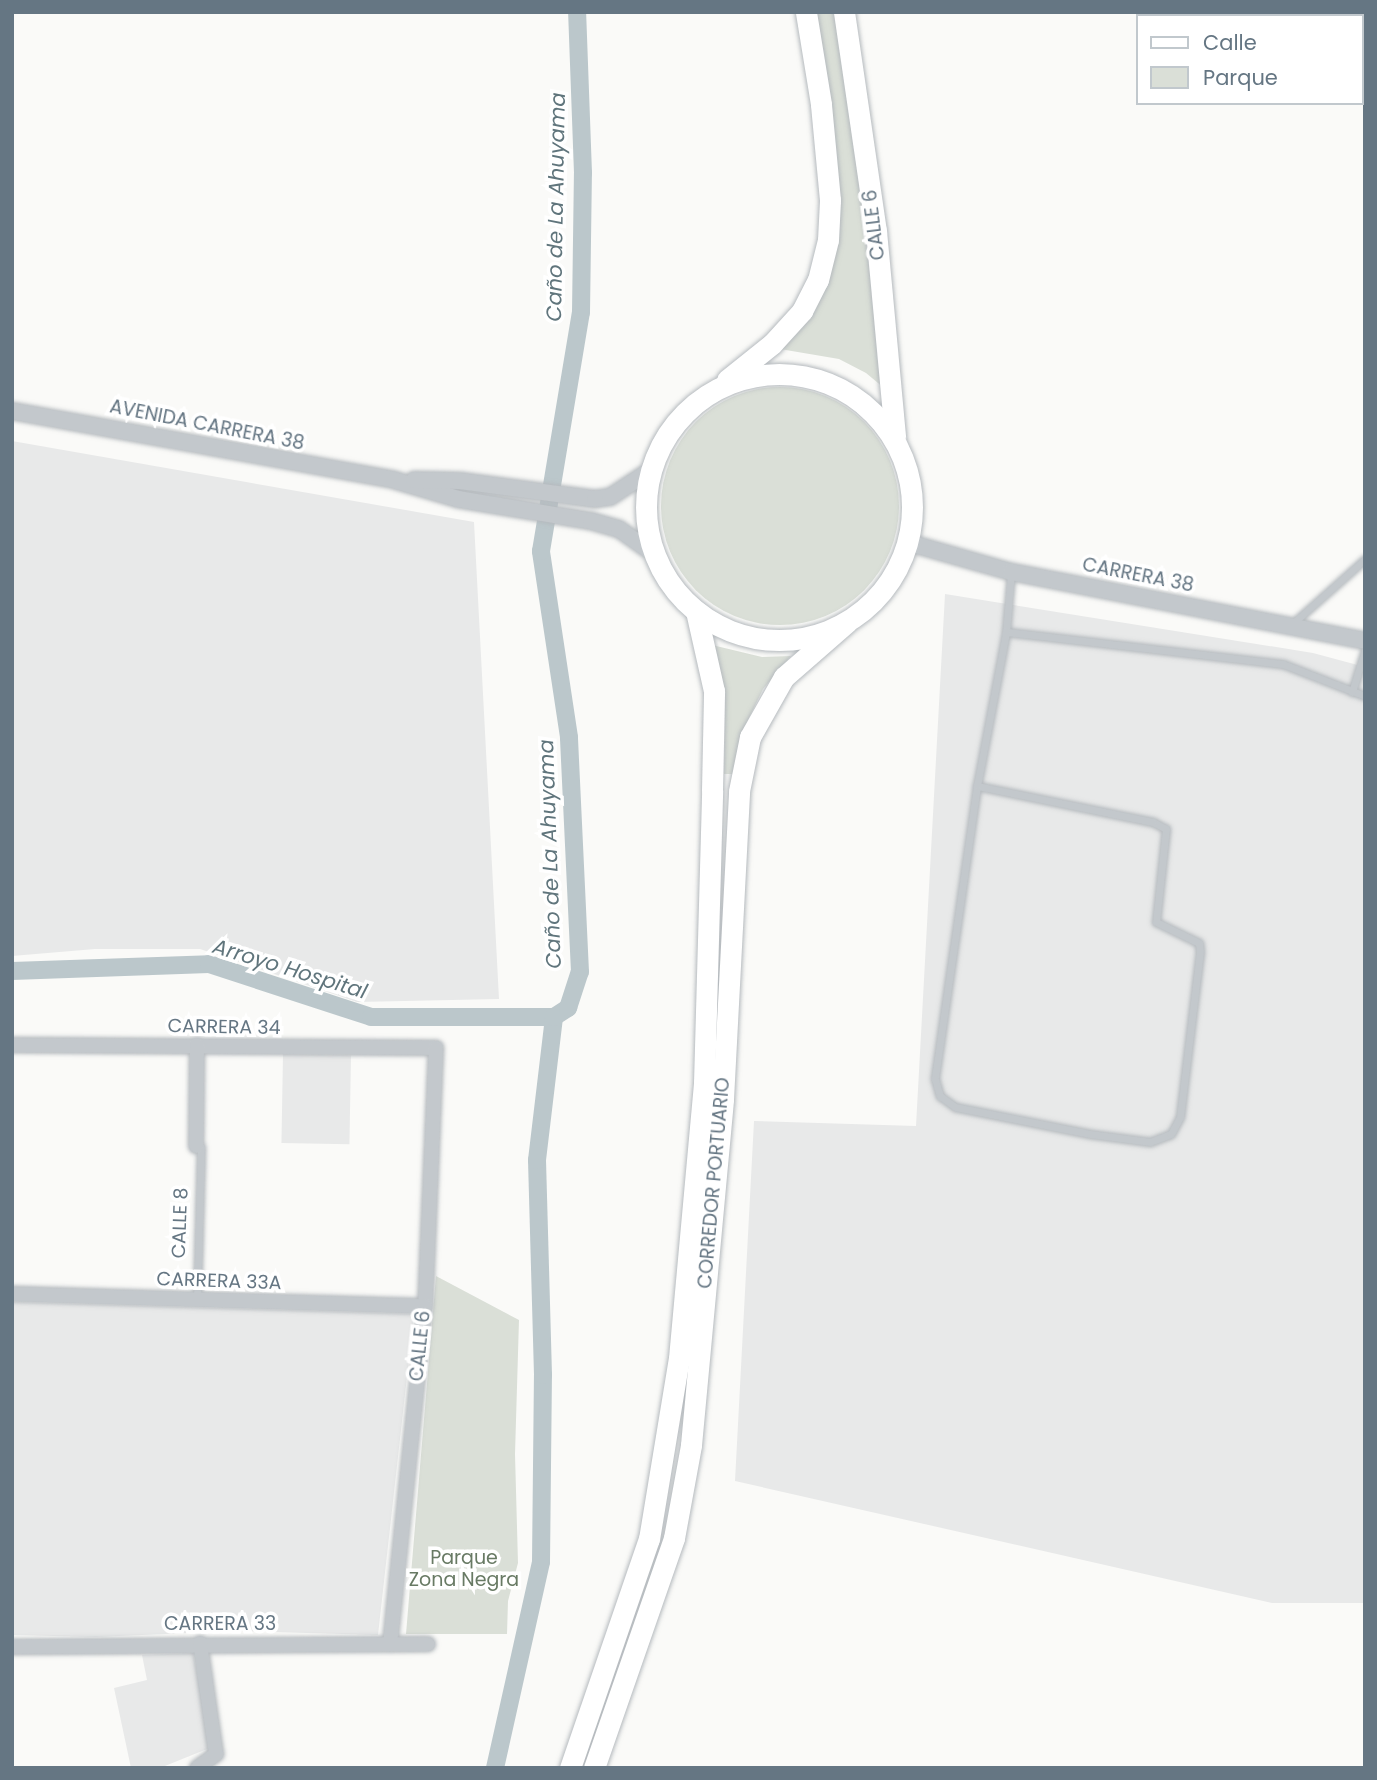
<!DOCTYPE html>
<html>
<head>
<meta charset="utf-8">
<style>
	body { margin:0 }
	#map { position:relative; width:1377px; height:1780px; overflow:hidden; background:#fafaf8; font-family:Poppins,sans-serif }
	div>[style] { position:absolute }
	.built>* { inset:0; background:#e8e9e9; transform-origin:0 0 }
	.green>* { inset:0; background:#dadfd7 }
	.round { border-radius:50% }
	.canal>* { height:18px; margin:-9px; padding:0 9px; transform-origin:9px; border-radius:9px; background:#bbc7cb }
	.roads { filter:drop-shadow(0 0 2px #b5babe) drop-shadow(0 0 2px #b5babe) }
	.service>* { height:7px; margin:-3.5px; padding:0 3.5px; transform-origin:3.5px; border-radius:3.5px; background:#c3c8cc }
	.minor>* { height:14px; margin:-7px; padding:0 7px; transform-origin:7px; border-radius:7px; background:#c3c8cc }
	.tertiary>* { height:16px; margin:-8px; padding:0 8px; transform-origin:8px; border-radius:8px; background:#c3c8cc }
	.primary>* { height:21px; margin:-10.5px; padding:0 10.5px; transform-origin:10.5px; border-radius:10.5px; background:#fff }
	.primary>.ring { margin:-10.5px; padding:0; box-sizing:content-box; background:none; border:21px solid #fff; border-radius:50% }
	span { translate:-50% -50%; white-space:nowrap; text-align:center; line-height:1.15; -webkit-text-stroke:7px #fff; paint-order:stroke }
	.street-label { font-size:19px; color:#657683 }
	.park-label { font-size:19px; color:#687a64 }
	.water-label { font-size:21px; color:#60757c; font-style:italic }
	.frame { position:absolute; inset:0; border:14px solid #657683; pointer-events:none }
	.legend { position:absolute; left:1136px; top:14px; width:228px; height:91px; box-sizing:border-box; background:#fff; border:2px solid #c1c8cd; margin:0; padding:9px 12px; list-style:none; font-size:21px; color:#657683 }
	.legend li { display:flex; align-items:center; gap:14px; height:35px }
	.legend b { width:35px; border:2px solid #c1c8cd }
</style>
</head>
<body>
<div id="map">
	<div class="built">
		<div style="clip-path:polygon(12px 441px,474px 522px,499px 999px,357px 1002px,200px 949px,95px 949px,12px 956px)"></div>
		<div style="clip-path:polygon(945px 594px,1313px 653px,1365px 667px,1365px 1603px,1272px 1603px,735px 1481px,754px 1121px,916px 1126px)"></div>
		<div style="left:283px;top:1054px;width:68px;height:89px;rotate:1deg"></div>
		<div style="clip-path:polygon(12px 1302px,414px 1314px,378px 1635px,235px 1631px,96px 1637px,12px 1635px)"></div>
		<div style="clip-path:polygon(193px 1653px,212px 1747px,160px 1768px,131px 1768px,114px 1688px,147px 1680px,142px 1655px)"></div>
	</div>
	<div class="green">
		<div style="clip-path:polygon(816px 12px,838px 12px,884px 388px,866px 373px,839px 359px,780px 349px,811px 317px,833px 262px)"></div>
		<div class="round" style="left:661px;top:387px;width:238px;height:238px"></div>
		<div style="clip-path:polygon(712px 645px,762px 657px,791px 656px,763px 689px,748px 720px,733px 774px,724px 774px,725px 705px)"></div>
		<div style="clip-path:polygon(436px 1276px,519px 1320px,515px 1454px,518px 1563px,508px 1601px,507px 1634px,406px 1634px)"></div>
	</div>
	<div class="canal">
		<div style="left:12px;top:971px;width:197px;rotate:-2deg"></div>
		<div style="left:209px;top:964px;width:170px;rotate:18.1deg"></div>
		<div style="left:371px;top:1017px;width:183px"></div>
		<div style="left:495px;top:1768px;width:211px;rotate:-77.4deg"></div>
		<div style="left:541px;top:1562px;width:187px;rotate:-89.4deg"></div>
		<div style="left:543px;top:1375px;width:215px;rotate:-91.6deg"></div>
		<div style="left:537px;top:1160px;width:144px;rotate:-83.2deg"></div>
		<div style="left:554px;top:1017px;width:17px;rotate:-33deg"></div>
		<div style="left:568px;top:1008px;width:38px;rotate:-72deg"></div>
		<div style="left:580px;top:972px;width:235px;rotate:-92.7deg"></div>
		<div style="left:569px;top:737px;width:188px;rotate:-98.6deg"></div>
		<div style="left:541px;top:551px;width:242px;rotate:-80.5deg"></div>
		<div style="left:581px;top:312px;width:139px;rotate:-89.2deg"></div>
		<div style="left:583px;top:173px;width:161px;rotate:-92.1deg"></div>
	</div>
	<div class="roads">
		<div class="service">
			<div style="left:1011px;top:573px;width:59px;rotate:94.8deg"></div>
			<div style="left:1006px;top:632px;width:279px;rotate:6.6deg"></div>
			<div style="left:1283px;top:664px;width:88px;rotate:21.3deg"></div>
			<div style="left:1291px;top:625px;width:99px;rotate:-41.7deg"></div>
			<div style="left:1352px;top:692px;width:44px;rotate:-72.8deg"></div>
			<div style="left:977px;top:786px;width:296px;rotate:98.2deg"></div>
			<div style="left:935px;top:1079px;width:18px;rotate:74deg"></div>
			<div style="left:940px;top:1096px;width:19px;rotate:36deg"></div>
			<div style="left:955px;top:1107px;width:138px;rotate:11.3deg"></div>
			<div style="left:1090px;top:1134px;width:61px;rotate:7.6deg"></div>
			<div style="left:1150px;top:1142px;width:22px;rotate:-21deg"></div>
			<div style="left:1171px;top:1134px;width:19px;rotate:-62deg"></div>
			<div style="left:1180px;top:1117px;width:166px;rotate:-83.1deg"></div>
			<div style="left:1200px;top:952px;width:9px;rotate:-96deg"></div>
			<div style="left:1199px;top:943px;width:48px;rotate:-154deg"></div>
			<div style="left:1156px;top:922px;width:94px;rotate:-83.9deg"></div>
			<div style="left:1166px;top:829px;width:15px;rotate:-152deg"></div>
			<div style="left:1153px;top:822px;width:180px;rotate:-168.4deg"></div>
			<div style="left:977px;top:786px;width:157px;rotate:-79.3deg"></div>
			<div style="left:197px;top:1300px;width:153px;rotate:-88.5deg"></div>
		</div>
		<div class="minor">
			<div style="left:12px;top:1045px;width:424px;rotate:0.4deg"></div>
			<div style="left:436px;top:1048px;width:258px;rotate:92.4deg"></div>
			<div style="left:425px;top:1306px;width:340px;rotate:95.9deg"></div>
			<div style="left:196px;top:1146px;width:101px;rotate:-89.4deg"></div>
			<div style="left:12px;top:1294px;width:413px;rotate:1.7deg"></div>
			<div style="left:12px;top:1647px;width:416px;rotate:-0.4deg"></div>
			<div style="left:197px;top:1768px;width:24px;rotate:-36deg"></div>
			<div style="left:216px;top:1754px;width:112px;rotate:-98.2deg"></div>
		</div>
		<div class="tertiary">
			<div style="left:12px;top:411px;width:388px;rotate:10.2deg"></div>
			<div style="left:394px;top:480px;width:67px;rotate:16.5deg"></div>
			<div style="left:458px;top:499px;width:135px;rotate:9.4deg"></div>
			<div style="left:591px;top:521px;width:29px;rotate:16deg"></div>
			<div style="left:619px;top:529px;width:43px;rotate:35.5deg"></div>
			<div style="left:414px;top:480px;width:46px;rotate:1.2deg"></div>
			<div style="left:460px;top:481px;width:136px;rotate:7.6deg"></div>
			<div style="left:595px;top:499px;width:15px;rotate:-8deg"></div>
			<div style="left:610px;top:497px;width:49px;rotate:-33.4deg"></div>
			<div style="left:906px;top:542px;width:109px;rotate:15.9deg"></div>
			<div style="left:1011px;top:572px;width:361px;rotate:11deg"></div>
		</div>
		<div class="primary">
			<div style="left:844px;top:12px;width:221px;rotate:81.7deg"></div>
			<div style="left:876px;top:231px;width:207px;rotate:84.7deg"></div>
			<div class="ring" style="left:646px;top:374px;width:245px;height:245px"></div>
			<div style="left:727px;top:380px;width:58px;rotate:-38.7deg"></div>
			<div style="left:772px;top:344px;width:45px;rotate:-47.7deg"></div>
			<div style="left:802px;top:311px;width:35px;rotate:-63deg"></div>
			<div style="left:818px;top:280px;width:41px;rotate:-76deg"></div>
			<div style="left:828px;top:240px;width:40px;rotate:-87.1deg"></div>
			<div style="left:830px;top:200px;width:96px;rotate:-95.4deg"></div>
			<div style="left:821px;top:104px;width:93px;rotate:-99.3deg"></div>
			<div style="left:570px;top:1768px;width:242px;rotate:-71deg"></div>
			<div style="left:649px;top:1539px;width:183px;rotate:-80.6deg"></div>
			<div style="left:679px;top:1358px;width:276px;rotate:-84.8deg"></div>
			<div style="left:704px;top:1083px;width:293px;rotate:-88.4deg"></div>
			<div style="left:712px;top:790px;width:99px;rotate:-88.8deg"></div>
			<div style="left:714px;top:691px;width:82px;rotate:-102.7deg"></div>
			<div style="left:594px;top:1768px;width:244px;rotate:-70.8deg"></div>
			<div style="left:674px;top:1538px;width:95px;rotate:-79.6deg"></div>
			<div style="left:691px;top:1445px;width:347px;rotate:-84.7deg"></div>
			<div style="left:723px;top:1099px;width:308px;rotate:-87deg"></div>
			<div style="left:739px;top:791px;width:55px;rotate:-78.5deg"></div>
			<div style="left:750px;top:737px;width:69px;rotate:-60.5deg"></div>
			<div style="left:784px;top:677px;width:84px;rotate:-41.1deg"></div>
		</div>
	</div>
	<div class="street-label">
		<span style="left:874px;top:225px;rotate:-97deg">CALLE 6</span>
		<span style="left:207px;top:425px;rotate:11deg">AVENIDA CARRERA 38</span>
		<span style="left:1138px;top:575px;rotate:11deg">CARRERA 38</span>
		<span style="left:224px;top:1027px;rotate:1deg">CARRERA 34</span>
		<span style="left:714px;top:1183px;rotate:-85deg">CORREDOR PORTUARIO</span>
		<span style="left:180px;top:1223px;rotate:-88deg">CALLE 8</span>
		<span style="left:219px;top:1281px;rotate:2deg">CARRERA 33A</span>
		<span style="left:420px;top:1346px;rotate:-84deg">CALLE 6</span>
		<span style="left:220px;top:1624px">CARRERA 33</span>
	</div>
	<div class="park-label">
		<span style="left:464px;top:1569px">Parque<br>Zona Negra</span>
	</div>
	<div class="water-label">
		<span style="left:556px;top:207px;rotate:-89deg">Caño de La Ahuyama</span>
		<span style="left:550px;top:854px;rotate:-92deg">Caño de La Ahuyama</span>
		<span style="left:290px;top:969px;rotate:17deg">Arroyo Hospital</span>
	</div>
	<div class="frame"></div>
	<ul class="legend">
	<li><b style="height:9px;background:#fff"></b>Calle</li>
	<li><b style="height:19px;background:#dadfd7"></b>Parque</li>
	</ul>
</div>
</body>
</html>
